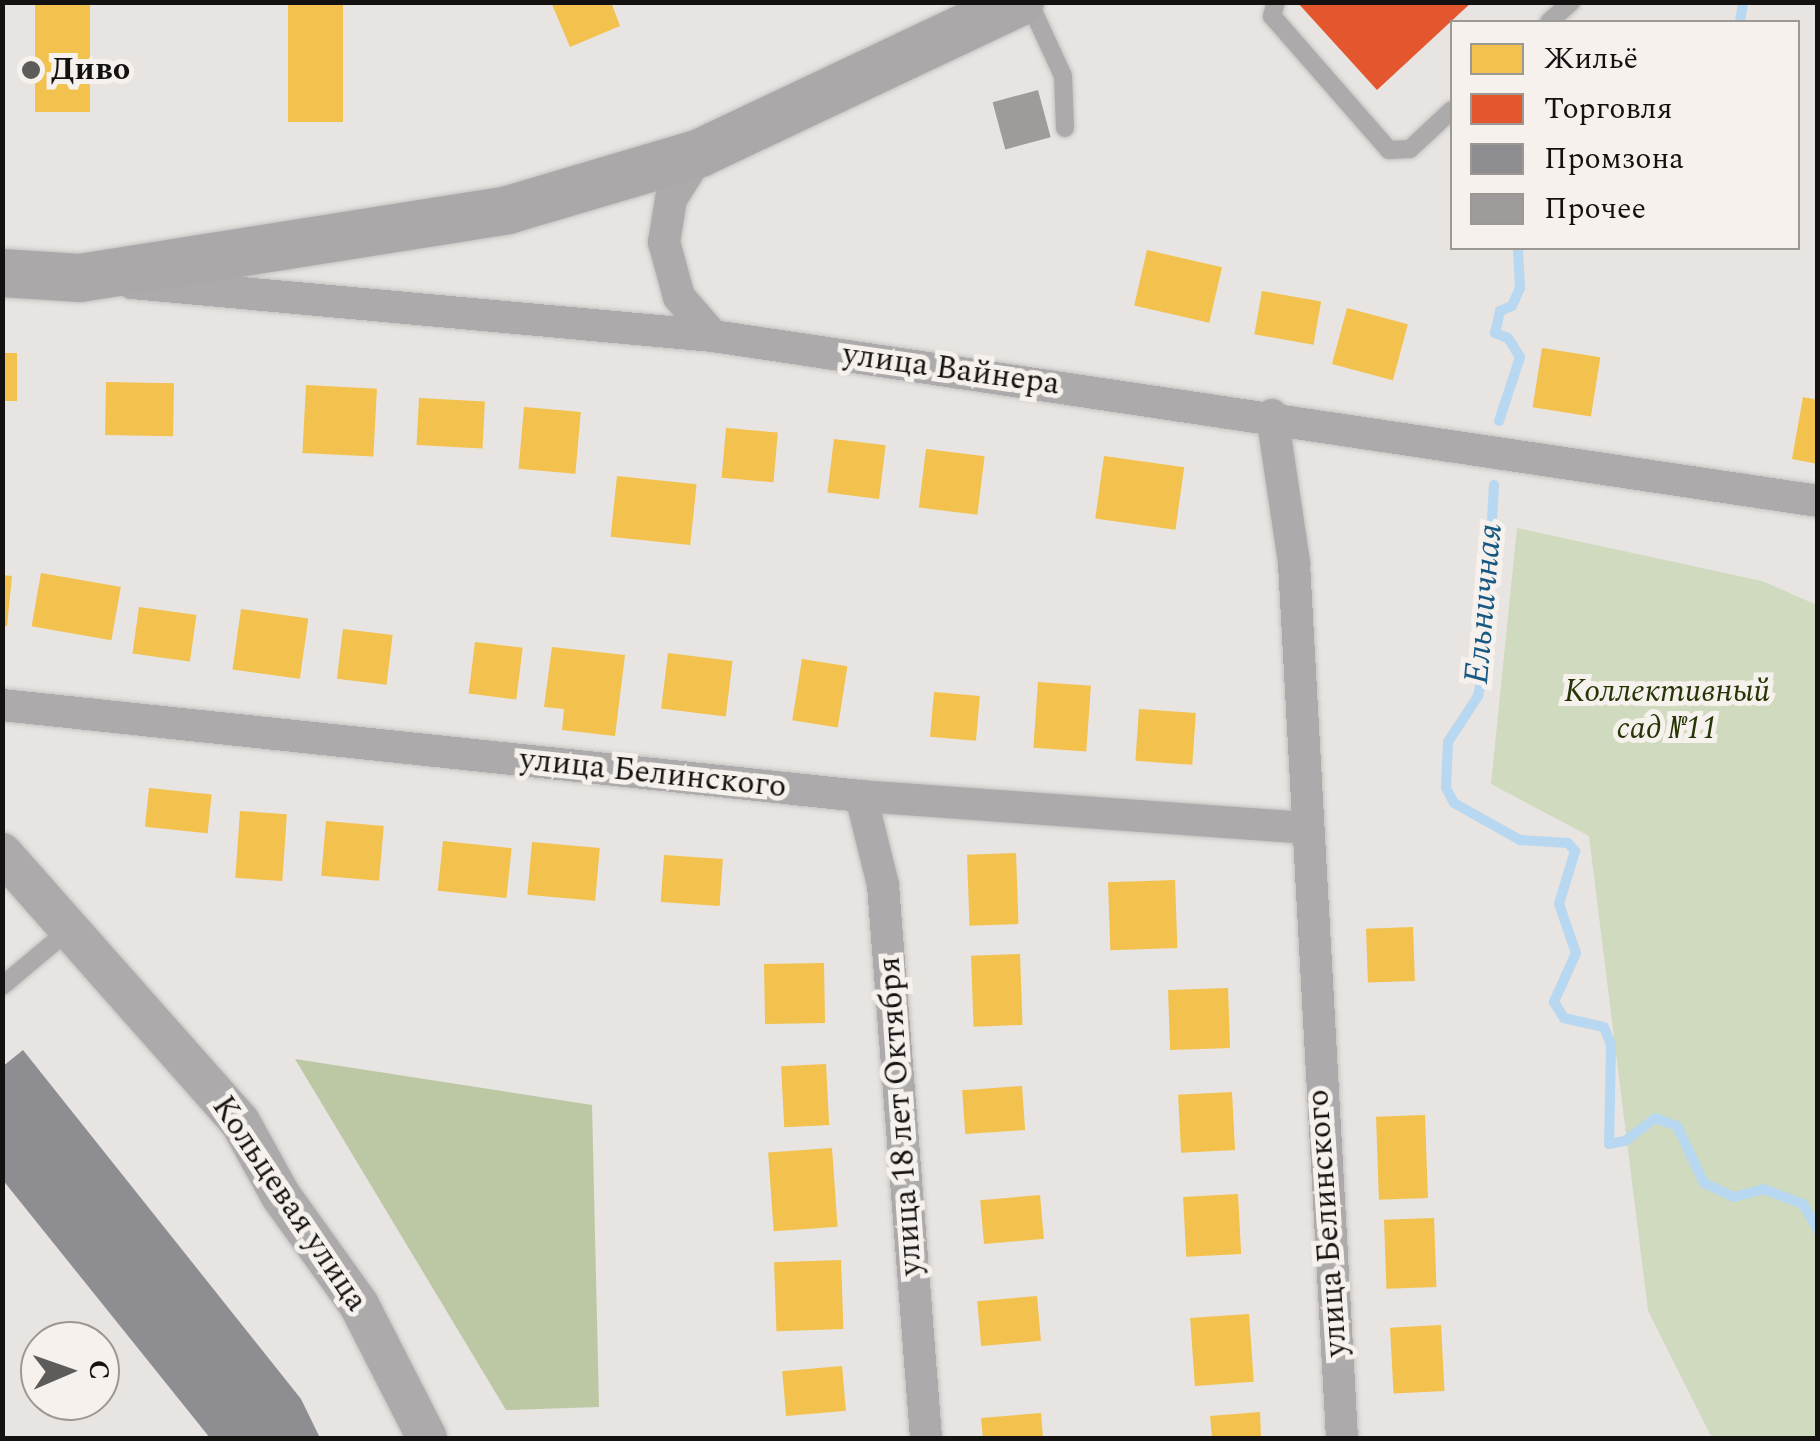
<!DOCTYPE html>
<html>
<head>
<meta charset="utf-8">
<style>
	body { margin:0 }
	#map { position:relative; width:1820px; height:1441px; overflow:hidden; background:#e7e4e1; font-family:Spectral,serif }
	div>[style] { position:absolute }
	.green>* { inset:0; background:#d0dabe }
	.forest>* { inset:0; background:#bcc7a3 }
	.homes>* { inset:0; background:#f2c14e; transform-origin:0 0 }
	.shops>* { inset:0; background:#e4572e }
	.industry>* { inset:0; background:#8d8d92 }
	.stream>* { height:10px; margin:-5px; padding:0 5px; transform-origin:5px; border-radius:5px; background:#b8d7f0 }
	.building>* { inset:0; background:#9e9b9a; transform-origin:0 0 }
	.roads { filter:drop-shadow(0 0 2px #c4c2c1) drop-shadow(0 0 2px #c4c2c1) }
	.service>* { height:18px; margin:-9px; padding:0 9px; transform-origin:9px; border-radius:9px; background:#acaaaa }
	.minor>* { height:32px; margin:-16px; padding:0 16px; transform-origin:16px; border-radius:16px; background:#acaaaa }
	.tertiary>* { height:40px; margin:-20px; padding:0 20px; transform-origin:20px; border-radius:20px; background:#acaaaa }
	.secondary>* { height:48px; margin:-24px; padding:0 24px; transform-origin:24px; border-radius:24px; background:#aca8a9 }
	.dots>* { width:28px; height:28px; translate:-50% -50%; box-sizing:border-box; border:5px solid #f6f1ec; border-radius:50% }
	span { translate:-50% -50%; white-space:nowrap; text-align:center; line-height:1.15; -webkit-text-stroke:10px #f6f1ec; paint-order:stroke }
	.poi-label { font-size:32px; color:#141211; font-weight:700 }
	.left { translate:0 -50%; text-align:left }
	.street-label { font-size:32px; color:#141211 }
	.park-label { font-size:32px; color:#273506; font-style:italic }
	.water-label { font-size:35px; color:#185984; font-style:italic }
	.frame { position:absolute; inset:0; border:5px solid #141211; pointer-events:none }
	.legend { position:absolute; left:1450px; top:20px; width:350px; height:230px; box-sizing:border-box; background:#f6f1ec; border:2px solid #9c9894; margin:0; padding:12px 18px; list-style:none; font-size:30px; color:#141211 }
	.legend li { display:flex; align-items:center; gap:20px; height:50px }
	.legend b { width:50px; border:2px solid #9c9894 }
	.north { position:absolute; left:20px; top:1321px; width:100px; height:100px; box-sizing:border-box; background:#f6f1ec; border:2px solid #9c9894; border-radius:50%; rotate:88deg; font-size:28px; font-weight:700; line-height:40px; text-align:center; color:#141211 }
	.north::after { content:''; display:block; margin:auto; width:35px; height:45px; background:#5e5c5a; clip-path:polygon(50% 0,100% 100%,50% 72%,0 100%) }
</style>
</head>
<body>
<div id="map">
	<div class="green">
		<div style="clip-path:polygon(1517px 528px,1762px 581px,1817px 605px,1817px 1438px,1712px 1438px,1648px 1311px,1589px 836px,1491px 784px)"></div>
	</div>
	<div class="forest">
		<div style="clip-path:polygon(295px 1059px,592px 1105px,599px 1407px,506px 1410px)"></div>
	</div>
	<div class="homes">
		<div style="left:35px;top:2px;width:55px;height:110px"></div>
		<div style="left:288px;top:2px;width:55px;height:120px"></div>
		<div style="clip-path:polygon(551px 2px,611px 2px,620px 26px,570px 47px)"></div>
		<div style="left:1147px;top:250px;width:77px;height:57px;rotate:13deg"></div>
		<div style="left:1262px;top:291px;width:60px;height:44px;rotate:10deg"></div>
		<div style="left:1347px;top:308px;width:63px;height:58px;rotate:15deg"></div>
		<div style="left:1542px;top:348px;width:59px;height:60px;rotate:9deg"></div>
		<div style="left:2px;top:353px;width:15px;height:48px"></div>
		<div style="left:106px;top:382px;width:68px;height:53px;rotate:1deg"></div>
		<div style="left:306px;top:385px;width:71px;height:68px;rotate:3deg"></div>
		<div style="clip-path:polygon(1803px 397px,1818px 400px,1818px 464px,1792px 459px)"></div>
		<div style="left:419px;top:398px;width:66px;height:47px;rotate:3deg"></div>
		<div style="left:524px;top:407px;width:57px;height:62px;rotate:5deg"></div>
		<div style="left:726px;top:428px;width:52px;height:50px;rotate:5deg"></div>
		<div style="left:834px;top:439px;width:52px;height:54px;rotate:7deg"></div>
		<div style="left:926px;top:449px;width:59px;height:59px;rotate:7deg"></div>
		<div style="left:1104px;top:456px;width:81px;height:63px;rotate:8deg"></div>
		<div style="left:617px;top:476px;width:80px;height:61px;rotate:6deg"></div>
		<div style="left:41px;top:573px;width:81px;height:54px;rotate:10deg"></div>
		<div style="clip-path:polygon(2px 575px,12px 576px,7px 626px,2px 626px)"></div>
		<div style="left:139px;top:607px;width:58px;height:47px;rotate:8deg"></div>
		<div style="left:241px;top:609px;width:68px;height:61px;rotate:8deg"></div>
		<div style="left:343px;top:629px;width:50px;height:50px;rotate:7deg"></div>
		<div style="left:475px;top:642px;width:48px;height:52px;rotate:7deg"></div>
		<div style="clip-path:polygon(552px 647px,625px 655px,615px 736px,562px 730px,564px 709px,544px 707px)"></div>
		<div style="left:668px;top:653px;width:65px;height:56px;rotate:7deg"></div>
		<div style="left:802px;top:659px;width:46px;height:62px;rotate:9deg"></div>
		<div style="left:1038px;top:682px;width:53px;height:66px;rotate:4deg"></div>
		<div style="left:934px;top:692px;width:46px;height:45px;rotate:5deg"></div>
		<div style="left:1139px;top:709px;width:57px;height:52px;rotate:4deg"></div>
		<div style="left:149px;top:788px;width:63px;height:39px;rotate:6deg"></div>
		<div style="left:240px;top:811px;width:47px;height:67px;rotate:4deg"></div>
		<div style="left:326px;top:821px;width:58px;height:55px;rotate:5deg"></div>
		<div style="left:443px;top:841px;width:69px;height:50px;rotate:6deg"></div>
		<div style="left:532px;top:842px;width:68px;height:53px;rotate:5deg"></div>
		<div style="left:1016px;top:853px;width:71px;height:49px;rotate:88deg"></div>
		<div style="left:664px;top:855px;width:59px;height:47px;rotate:4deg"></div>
		<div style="left:1175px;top:880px;width:68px;height:67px;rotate:88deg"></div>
		<div style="left:1413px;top:927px;width:54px;height:47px;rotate:88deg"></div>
		<div style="left:1020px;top:954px;width:71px;height:49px;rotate:88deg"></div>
		<div style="left:824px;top:963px;width:60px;height:60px;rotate:89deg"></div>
		<div style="left:1228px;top:988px;width:60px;height:60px;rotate:88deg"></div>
		<div style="left:826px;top:1064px;width:61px;height:45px;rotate:87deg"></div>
		<div style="left:1022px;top:1086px;width:44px;height:60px;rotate:86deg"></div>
		<div style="left:1232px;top:1092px;width:58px;height:54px;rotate:87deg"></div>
		<div style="left:1425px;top:1115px;width:83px;height:49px;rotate:88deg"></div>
		<div style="left:832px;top:1148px;width:79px;height:64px;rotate:86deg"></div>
		<div style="left:1238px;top:1194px;width:60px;height:55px;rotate:87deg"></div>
		<div style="left:1040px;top:1195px;width:44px;height:60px;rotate:85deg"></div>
		<div style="left:1434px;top:1218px;width:69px;height:50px;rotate:88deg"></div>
		<div style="left:841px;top:1260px;width:69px;height:67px;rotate:88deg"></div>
		<div style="left:1037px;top:1296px;width:45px;height:60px;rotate:85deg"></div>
		<div style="left:1249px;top:1314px;width:68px;height:59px;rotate:86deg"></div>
		<div style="left:1441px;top:1325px;width:66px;height:51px;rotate:87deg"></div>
		<div style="left:842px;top:1366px;width:45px;height:60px;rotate:85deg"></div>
		<div style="clip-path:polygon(1260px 1412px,1261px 1438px,1212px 1438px,1210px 1416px)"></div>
		<div style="clip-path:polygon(1041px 1413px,1043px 1438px,983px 1438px,981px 1418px)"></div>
	</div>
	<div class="shops">
		<div style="clip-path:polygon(1297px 2px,1472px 2px,1377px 90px)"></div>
	</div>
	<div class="industry">
		<div style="clip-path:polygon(23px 1050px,301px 1399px,320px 1438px,210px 1438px,2px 1179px,2px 1067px)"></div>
	</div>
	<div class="stream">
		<div style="left:1740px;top:22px;width:20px;rotate:-81deg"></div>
		<div style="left:1499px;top:421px;width:67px;rotate:-71.8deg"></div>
		<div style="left:1520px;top:357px;width:22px;rotate:-122deg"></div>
		<div style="left:1508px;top:338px;width:14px;rotate:-159deg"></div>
		<div style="left:1495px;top:333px;width:23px;rotate:-77deg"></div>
		<div style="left:1500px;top:311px;width:13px;rotate:-23deg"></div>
		<div style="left:1512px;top:306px;width:20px;rotate:-66deg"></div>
		<div style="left:1520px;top:288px;width:40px;rotate:-92.9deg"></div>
		<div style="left:1494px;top:485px;width:189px;rotate:93.3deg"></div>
		<div style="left:1483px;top:674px;width:23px;rotate:103deg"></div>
		<div style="left:1478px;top:696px;width:55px;rotate:123.1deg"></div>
		<div style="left:1448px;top:742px;width:46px;rotate:92.5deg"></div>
		<div style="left:1446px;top:788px;width:17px;rotate:62deg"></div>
		<div style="left:1454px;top:803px;width:76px;rotate:29.3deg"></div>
		<div style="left:1520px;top:840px;width:48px;rotate:3.6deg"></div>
		<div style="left:1568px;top:843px;width:11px;rotate:49deg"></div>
		<div style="left:1575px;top:851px;width:55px;rotate:106.8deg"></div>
		<div style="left:1559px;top:904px;width:52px;rotate:70.9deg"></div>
		<div style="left:1576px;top:953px;width:54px;rotate:114.2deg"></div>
		<div style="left:1554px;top:1002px;width:19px;rotate:58deg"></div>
		<div style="left:1564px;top:1018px;width:41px;rotate:12.7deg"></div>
		<div style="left:1604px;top:1027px;width:18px;rotate:68deg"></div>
		<div style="left:1611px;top:1044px;width:100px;rotate:91.1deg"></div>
		<div style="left:1609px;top:1144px;width:16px;rotate:-11deg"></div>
		<div style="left:1625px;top:1141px;width:38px;rotate:-37deg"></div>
		<div style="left:1655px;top:1118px;width:23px;rotate:20deg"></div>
		<div style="left:1677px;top:1126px;width:63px;rotate:64.7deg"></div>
		<div style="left:1704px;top:1183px;width:33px;rotate:25deg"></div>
		<div style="left:1734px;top:1197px;width:30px;rotate:-15deg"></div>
		<div style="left:1763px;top:1189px;width:43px;rotate:20.6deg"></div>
		<div style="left:1803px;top:1204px;width:30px;rotate:60deg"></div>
	</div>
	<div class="building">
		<div style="left:1038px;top:90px;width:49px;height:47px;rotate:75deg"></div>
	</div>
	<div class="roads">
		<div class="service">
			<div style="left:1029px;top:2px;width:81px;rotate:65.3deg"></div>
			<div style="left:1063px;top:76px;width:52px;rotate:87.8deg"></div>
			<div style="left:1276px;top:2px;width:15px;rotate:106deg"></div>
			<div style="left:1272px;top:16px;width:178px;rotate:48.9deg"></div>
			<div style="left:1389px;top:150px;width:21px;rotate:-3deg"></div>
			<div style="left:1410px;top:149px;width:57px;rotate:-42.9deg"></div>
			<div style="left:1549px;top:22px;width:30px;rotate:-42deg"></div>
			<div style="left:2px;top:986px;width:89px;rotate:-40deg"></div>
		</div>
		<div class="minor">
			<div style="left:700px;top:153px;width:54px;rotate:122.2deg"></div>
			<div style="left:671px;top:199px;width:44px;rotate:99.2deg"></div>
			<div style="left:664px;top:242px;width:57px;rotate:74.7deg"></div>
			<div style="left:679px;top:297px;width:52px;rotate:48.9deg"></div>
			<div style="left:132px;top:283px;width:583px;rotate:5.21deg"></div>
			<div style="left:713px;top:336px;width:1117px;rotate:8.49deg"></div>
			<div style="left:1272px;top:415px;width:150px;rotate:81.5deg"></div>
			<div style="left:1294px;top:563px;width:876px;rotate:86.86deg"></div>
			<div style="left:2px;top:705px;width:864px;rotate:6.05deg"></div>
			<div style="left:861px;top:796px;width:444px;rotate:4.1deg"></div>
			<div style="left:861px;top:796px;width:92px;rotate:76.1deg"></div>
			<div style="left:883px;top:885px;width:555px;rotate:85.55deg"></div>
		</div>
		<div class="tertiary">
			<div style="left:2px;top:853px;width:359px;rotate:48.5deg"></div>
			<div style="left:240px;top:1122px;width:85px;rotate:61deg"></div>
			<div style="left:281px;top:1196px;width:134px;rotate:54.4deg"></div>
			<div style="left:359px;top:1305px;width:149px;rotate:62.9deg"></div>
		</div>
		<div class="secondary">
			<div style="left:2px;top:273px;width:78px;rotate:3.7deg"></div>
			<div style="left:80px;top:278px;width:433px;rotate:-9deg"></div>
			<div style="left:508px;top:210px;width:200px;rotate:-16.5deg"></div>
			<div style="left:700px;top:153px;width:354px;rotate:-25.3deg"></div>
		</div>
	</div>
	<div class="dots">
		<div style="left:31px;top:70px;background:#5e5c5a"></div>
	</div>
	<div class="poi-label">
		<span class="left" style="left:51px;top:70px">Диво</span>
	</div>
	<div class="street-label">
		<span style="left:951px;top:370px;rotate:8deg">улица Вайнера</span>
		<span style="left:653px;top:774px;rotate:6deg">улица Белинского</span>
		<span style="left:901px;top:1116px;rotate:-94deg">улица 18 лет Октября</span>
		<span style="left:289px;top:1204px;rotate:56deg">Кольцевая улица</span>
		<span style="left:1328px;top:1223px;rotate:-94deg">улица Белинского</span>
	</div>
	<div class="park-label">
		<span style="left:1667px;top:711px">Коллективный<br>сад №11</span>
	</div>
	<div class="water-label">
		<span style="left:1484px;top:604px;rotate:-85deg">Ельничная</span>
	</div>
	<div class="frame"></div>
	<ul class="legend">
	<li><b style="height:28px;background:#f2c14e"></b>Жильё</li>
	<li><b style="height:28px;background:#e4572e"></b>Торговля</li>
	<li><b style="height:28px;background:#8d8d92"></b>Промзона</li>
	<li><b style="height:28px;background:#9e9b9a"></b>Прочее</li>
	</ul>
	<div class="north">С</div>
</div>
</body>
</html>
